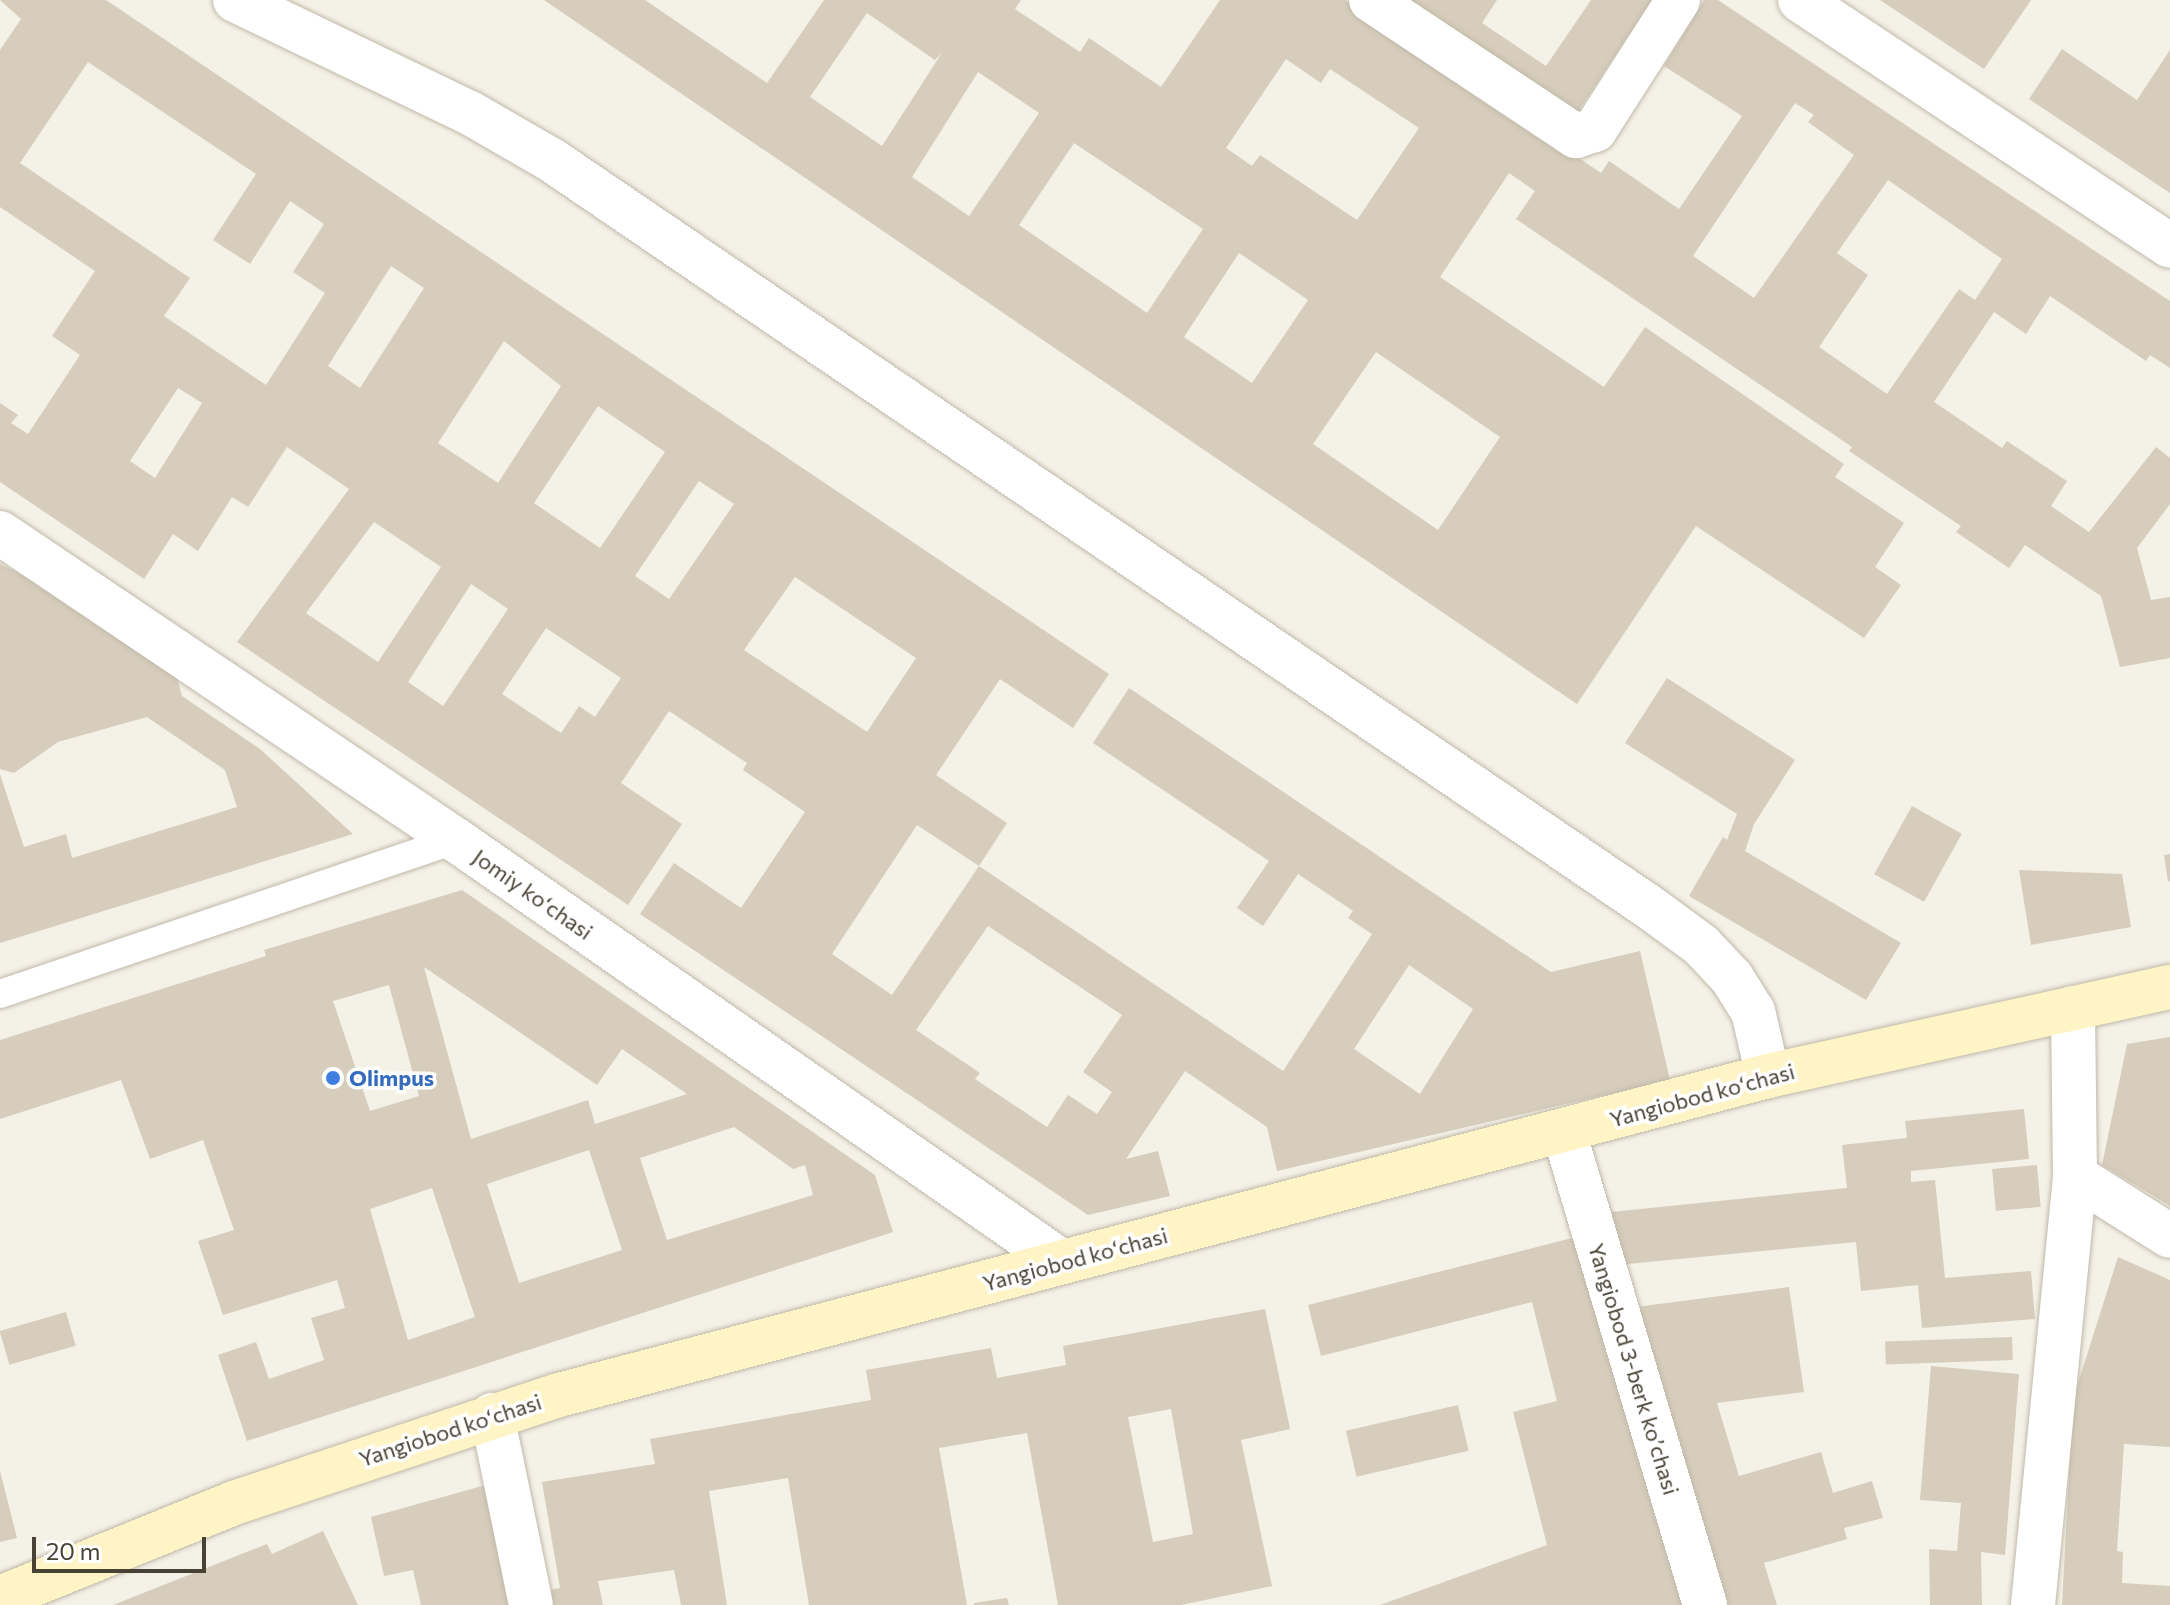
<!DOCTYPE html>
<html>
<head>
<meta charset="utf-8">
<style>
	body { margin:0 }
	#map { position:relative; width:2170px; height:1605px; overflow:hidden; background:#f4f1e7; font-family:Commissioner,sans-serif }
	div>[style] { position:absolute }
	.building>* { inset:0; background:#d6cdbc; transform-origin:0 0 }
	.roads { filter:drop-shadow(0 0 2px #c0b9a9) drop-shadow(0 0 2px #c0b9a9) }
	.lane>* { height:28px; margin:-14px; padding:0 14px; transform-origin:14px; border-radius:14px; background:#fff }
	.street>* { height:44px; margin:-22px; padding:0 22px; transform-origin:22px; border-radius:22px; background:#fff }
	.secondary>* { height:44px; margin:-22px; padding:0 22px; transform-origin:22px; border-radius:22px; background:#fff4c6 }
	.dots>* { width:22px; height:22px; translate:-50% -50%; box-sizing:border-box; border:4px solid #fff; border-radius:50% }
	span { translate:-50% -50%; white-space:nowrap; text-align:center; line-height:1.15; -webkit-text-stroke:7px #fff; paint-order:stroke }
	.street-label { font-size:22px; color:#484235 }
	.shop-label { font-size:22px; color:#366cbe; font-weight:700 }
	.left { translate:0 -50%; text-align:left }
	.scale { position:absolute; left:32px; top:1537px; width:174px; height:36px; box-sizing:border-box; border:4px solid #484235; border-top:0; padding-left:10px; font-size:24px; line-height:28px; white-space:nowrap; color:#484235; -webkit-text-stroke:6px #fff; paint-order:stroke }
</style>
</head>
<body>
<div id="map">
	<div class="building">
		<div style="clip-path:polygon(evenodd,0 0,106px 0,1109px 674px,1073px 728px,1000px 679px,936px 775px,1007px 823px,979px 866px,917px 825px,832px 954px,892px 995px,979px 866px,1283px 1071px,1372px 934px,1348px 918px,1353px 911px,1298px 874px,1263px 926px,1237px 908px,1269px 861px,1093px 743px,1129px 688px,1551px 972px,1640px 951px,1670px 1080px,1277px 1171px,1267px 1127px,1185px 1071px,1126px 1159px,1158px 1151px,1170px 1196px,1088px 1215px,640px 914px,674px 863px,741px 908px,805px 812px,743px 770px,747px 763px,669px 711px,621px 783px,682px 824px,628px 905px,237px 642px,349px 489px,287px 447px,248px 507px,232px 497px,198px 551px,173px 534px,144px 579px,0 482px,0 403px,18px 415px,11px 423px,28px 434px,80px 355px,52px 336px,95px 271px,0 207px,0 50px,21px 19px,0 0,88px 62px,256px 174px,213px 240px,250px 264px,290px 201px,324px 224px,293px 272px,325px 293px,266px 385px,164px 316px,190px 278px,20px 163px,88px 62px,0 0,391px 266px,424px 288px,360px 388px,328px 366px,391px 266px,0 0,504px 341px,561px 386px,498px 483px,438px 443px,504px 341px,0 0,178px 388px,202px 403px,155px 478px,130px 461px,178px 388px,0 0,598px 406px,665px 452px,600px 548px,534px 503px,598px 406px,0 0,699px 481px,734px 504px,669px 599px,635px 576px,699px 481px,0 0,374px 522px,441px 567px,378px 662px,306px 613px,374px 522px,0 0,795px 577px,916px 658px,867px 732px,744px 650px,795px 577px,0 0,471px 584px,508px 609px,443px 706px,408px 682px,471px 584px,0 0,546px 628px,621px 678px,595px 717px,579px 706px,561px 733px,502px 694px,546px 628px,0 0,988px 926px,1122px 1015px,1083px 1072px,1112px 1092px,1097px 1114px,1068px 1095px,1047px 1127px,975px 1079px,980px 1073px,916px 1030px,988px 926px,0 0,1409px 965px,1473px 1009px,1420px 1094px,1354px 1049px,1409px 965px)"></div>
		<div style="clip-path:polygon(evenodd,544px 0,645px 0,767px 83px,824px 0,1021px 0,1015px 9px,1080px 52px,1089px 38px,1161px 87px,1220px 0,1345px 0,1601px 173px,1609px 161px,1679px 209px,1742px 116px,1664px 66px,1704px 0,1718px 0,2170px 301px,2170px 368px,2150px 355px,2146px 361px,2050px 296px,2026px 334px,1994px 312px,1934px 402px,2002px 448px,2007px 441px,2067px 481px,2051px 506px,2089px 532px,2156px 447px,2170px 458px,2170px 504px,2137px 548px,2151px 600px,2170px 597px,2170px 658px,2120px 667px,2101px 596px,2025px 545px,2009px 568px,1956px 532px,1961px 526px,1849px 451px,1852px 447px,1516px 219px,1535px 191px,1509px 173px,1440px 277px,1604px 387px,1645px 327px,1844px 464px,1835px 477px,1904px 523px,1875px 567px,1901px 585px,1864px 638px,1696px 526px,1577px 704px,544px 0,867px 13px,935px 60px,943px 51px,882px 146px,810px 97px,867px 13px,544px 0,1286px 59px,1321px 83px,1330px 69px,1419px 128px,1357px 220px,1260px 155px,1252px 166px,1226px 148px,1286px 59px,544px 0,978px 72px,1039px 113px,969px 216px,912px 177px,978px 72px,544px 0,1795px 103px,1814px 115px,1808px 122px,1854px 155px,1754px 298px,1693px 256px,1795px 103px,544px 0,1074px 143px,1203px 229px,1147px 313px,1019px 225px,1074px 143px,544px 0,1888px 180px,2002px 259px,1975px 300px,1959px 289px,1887px 394px,1819px 347px,1868px 275px,1837px 253px,1888px 180px,544px 0,1239px 253px,1308px 300px,1252px 383px,1184px 337px,1239px 253px,544px 0,1376px 352px,1500px 437px,1438px 530px,1313px 444px,1376px 352px)"></div>
		<div style="clip-path:polygon(1397px 0,1497px 0,1482px 23px,1546px 66px,1591px 0,1652px 0,1573px 119px)"></div>
		<div style="clip-path:polygon(1880px 0,2031px 0,1984px 69px)"></div>
		<div style="clip-path:polygon(2062px 49px,2137px 100px,2170px 50px,2170px 193px,2029px 99px)"></div>
		<div style="clip-path:polygon(0 564px,58px 593px,175px 670px,182px 696px,260px 749px,353px 834px,0 943px,0 774px,24px 847px,66px 834px,72px 858px,237px 807px,225px 770px,147px 717px,58px 742px,14px 773px,0 769px)"></div>
		<div style="clip-path:polygon(1667px 678px,1795px 760px,1754px 824px,1745px 851px,1901px 943px,1866px 1000px,1689px 896px,1723px 837px,1727px 840px,1737px 814px,1625px 743px)"></div>
		<div style="left:1912px;top:806px;width:57px;height:78px;rotate:29deg"></div>
		<div style="clip-path:polygon(2170px 854px,2170px 881px,2168px 882px,2164px 855px)"></div>
		<div style="clip-path:polygon(2019px 870px,2122px 874px,2131px 927px,2031px 945px)"></div>
		<div style="clip-path:polygon(evenodd,462px 890px,875px 1175px,893px 1232px,247px 1441px,218px 1355px,256px 1342px,269px 1379px,324px 1360px,311px 1318px,345px 1308px,337px 1280px,223px 1315px,198px 1241px,234px 1230px,203px 1140px,150px 1159px,121px 1080px,0 1119px,0 1040px,266px 956px,264px 950px,462px 890px,424px 967px,597px 1085px,622px 1049px,687px 1094px,595px 1124px,588px 1100px,471px 1139px,424px 967px,462px 890px,389px 985px,419px 1096px,370px 1111px,333px 1001px,389px 985px,462px 890px,734px 1127px,793px 1169px,805px 1165px,813px 1195px,667px 1240px,640px 1158px,734px 1127px,462px 890px,589px 1150px,622px 1250px,519px 1283px,487px 1184px,589px 1150px,462px 890px,432px 1188px,475px 1317px,408px 1340px,370px 1209px,432px 1188px)"></div>
		<div style="clip-path:polygon(2170px 1037px,2170px 1206px,2102px 1165px,2127px 1044px)"></div>
		<div style="clip-path:polygon(2024px 1109px,2029px 1159px,1911px 1171px,1911px 1182px,1935px 1180px,1945px 1278px,2031px 1271px,2035px 1319px,1922px 1328px,1918px 1285px,1861px 1291px,1856px 1242px,1607px 1266px,1601px 1213px,1847px 1188px,1842px 1145px,1907px 1138px,1905px 1121px)"></div>
		<div style="left:2037px;top:1165px;width:42px;height:45px;rotate:85deg"></div>
		<div style="clip-path:polygon(1584px 1235px,1689px 1605px,1380px 1605px,1547px 1545px,1513px 1412px,1557px 1401px,1532px 1302px,1321px 1356px,1308px 1305px)"></div>
		<div style="clip-path:polygon(2118px 1257px,2170px 1280px,2170px 1447px,2124px 1444px,2117px 1551px,2123px 1552px,2122px 1583px,2170px 1586px,2170px 1605px,2062px 1605px,2073px 1399px)"></div>
		<div style="clip-path:polygon(1789px 1287px,1804px 1392px,1717px 1403px,1739px 1476px,1821px 1452px,1833px 1493px,1872px 1481px,1883px 1518px,1844px 1528px,1847px 1539px,1764px 1563px,1777px 1605px,1716px 1605px,1628px 1308px)"></div>
		<div style="clip-path:polygon(evenodd,1265px 1309px,1290px 1429px,1241px 1440px,1272px 1586px,1181px 1605px,1058px 1605px,1027px 1433px,939px 1448px,967px 1605px,809px 1605px,788px 1478px,709px 1491px,727px 1605px,681px 1605px,674px 1570px,598px 1581px,603px 1605px,549px 1605px,546px 1591px,560px 1588px,542px 1482px,655px 1464px,650px 1439px,871px 1400px,866px 1370px,991px 1348px,997px 1378px,1066px 1365px,1063px 1346px,1265px 1309px,1171px 1409px,1193px 1534px,1153px 1542px,1128px 1417px,1171px 1409px)"></div>
		<div style="left:66px;top:1312px;width:35px;height:69px;rotate:74deg"></div>
		<div style="left:2012px;top:1337px;width:23px;height:127px;rotate:88deg"></div>
		<div style="clip-path:polygon(1931px 1366px,2019px 1374px,2005px 1555px,1981px 1552px,1982px 1605px,1930px 1605px,1929px 1549px,1957px 1551px,1961px 1503px,1920px 1500px)"></div>
		<div style="left:1458px;top:1405px;width:47px;height:115px;rotate:77deg"></div>
		<div style="clip-path:polygon(0 1471px,17px 1538px,0 1542px)"></div>
		<div style="clip-path:polygon(493px 1483px,520px 1605px,421px 1605px,413px 1570px,384px 1576px,371px 1517px)"></div>
		<div style="clip-path:polygon(323px 1531px,358px 1605px,113px 1605px,267px 1544px,272px 1554px)"></div>
		<div style="clip-path:polygon(1007px 1598px,1009px 1605px,974px 1605px,974px 1603px)"></div>
	</div>
	<div class="roads">
		<div class="lane">
			<div style="left:0;top:994px;width:481px;rotate:-18.7deg"></div>
		</div>
		<div class="street">
			<div style="left:235px;top:0;width:261px;rotate:25.7deg"></div>
			<div style="left:470px;top:113px;width:96px;rotate:30deg"></div>
			<div style="left:553px;top:161px;width:1329px;rotate:34.24deg"></div>
			<div style="left:1652px;top:909px;width:61px;rotate:36.3deg"></div>
			<div style="left:1701px;top:945px;width:45px;rotate:46.8deg"></div>
			<div style="left:1732px;top:978px;width:39px;rotate:58deg"></div>
			<div style="left:1753px;top:1011px;width:67px;rotate:77deg"></div>
			<div style="left:1371px;top:0;width:246px;rotate:33.6deg"></div>
			<div style="left:1576px;top:136px;width:20px;rotate:-18deg"></div>
			<div style="left:1595px;top:130px;width:154px;rotate:-57.4deg"></div>
			<div style="left:1800px;top:0;width:444px;rotate:33.6deg"></div>
			<div style="left:0;top:533px;width:550px;rotate:33.95deg"></div>
			<div style="left:456px;top:840px;width:738px;rotate:34.85deg"></div>
			<div style="left:1564px;top:1132px;width:494px;rotate:73.4deg"></div>
			<div style="left:2075px;top:1176px;width:112px;rotate:32.3deg"></div>
			<div style="left:492px;top:1415px;width:194px;rotate:78.4deg"></div>
			<div style="left:2033px;top:1605px;width:431px;rotate:-84.4deg"></div>
			<div style="left:2075px;top:1176px;width:168px;rotate:-90.7deg"></div>
		</div>
		<div class="secondary">
			<div style="left:0;top:1598px;width:253px;rotate:-22.1deg"></div>
			<div style="left:234px;top:1503px;width:342px;rotate:-18.4deg"></div>
			<div style="left:559px;top:1395px;width:1250px;rotate:-14.78deg"></div>
			<div style="left:1768px;top:1076px;width:412px;rotate:-12.5deg"></div>
		</div>
	</div>
	<div class="dots">
		<div style="left:333px;top:1078px;background:#3f7fe0"></div>
	</div>
	<div class="street-label">
		<span style="left:533px;top:894px;rotate:35deg">Jomiy koʻchasi</span>
		<span style="left:1702px;top:1095px;rotate:-15deg">Yangiobod koʻchasi</span>
		<span style="left:1075px;top:1259px;rotate:-15deg">Yangiobod koʻchasi</span>
		<span style="left:1634px;top:1369px;rotate:73deg">Yangiobod 3-berk koʼchasi</span>
		<span style="left:450px;top:1430px;rotate:-18deg">Yangiobod koʻchasi</span>
	</div>
	<div class="shop-label">
		<span class="left" style="left:349px;top:1078px">Olimpus</span>
	</div>
	<div class="scale">20 m</div>
</div>
</body>
</html>
